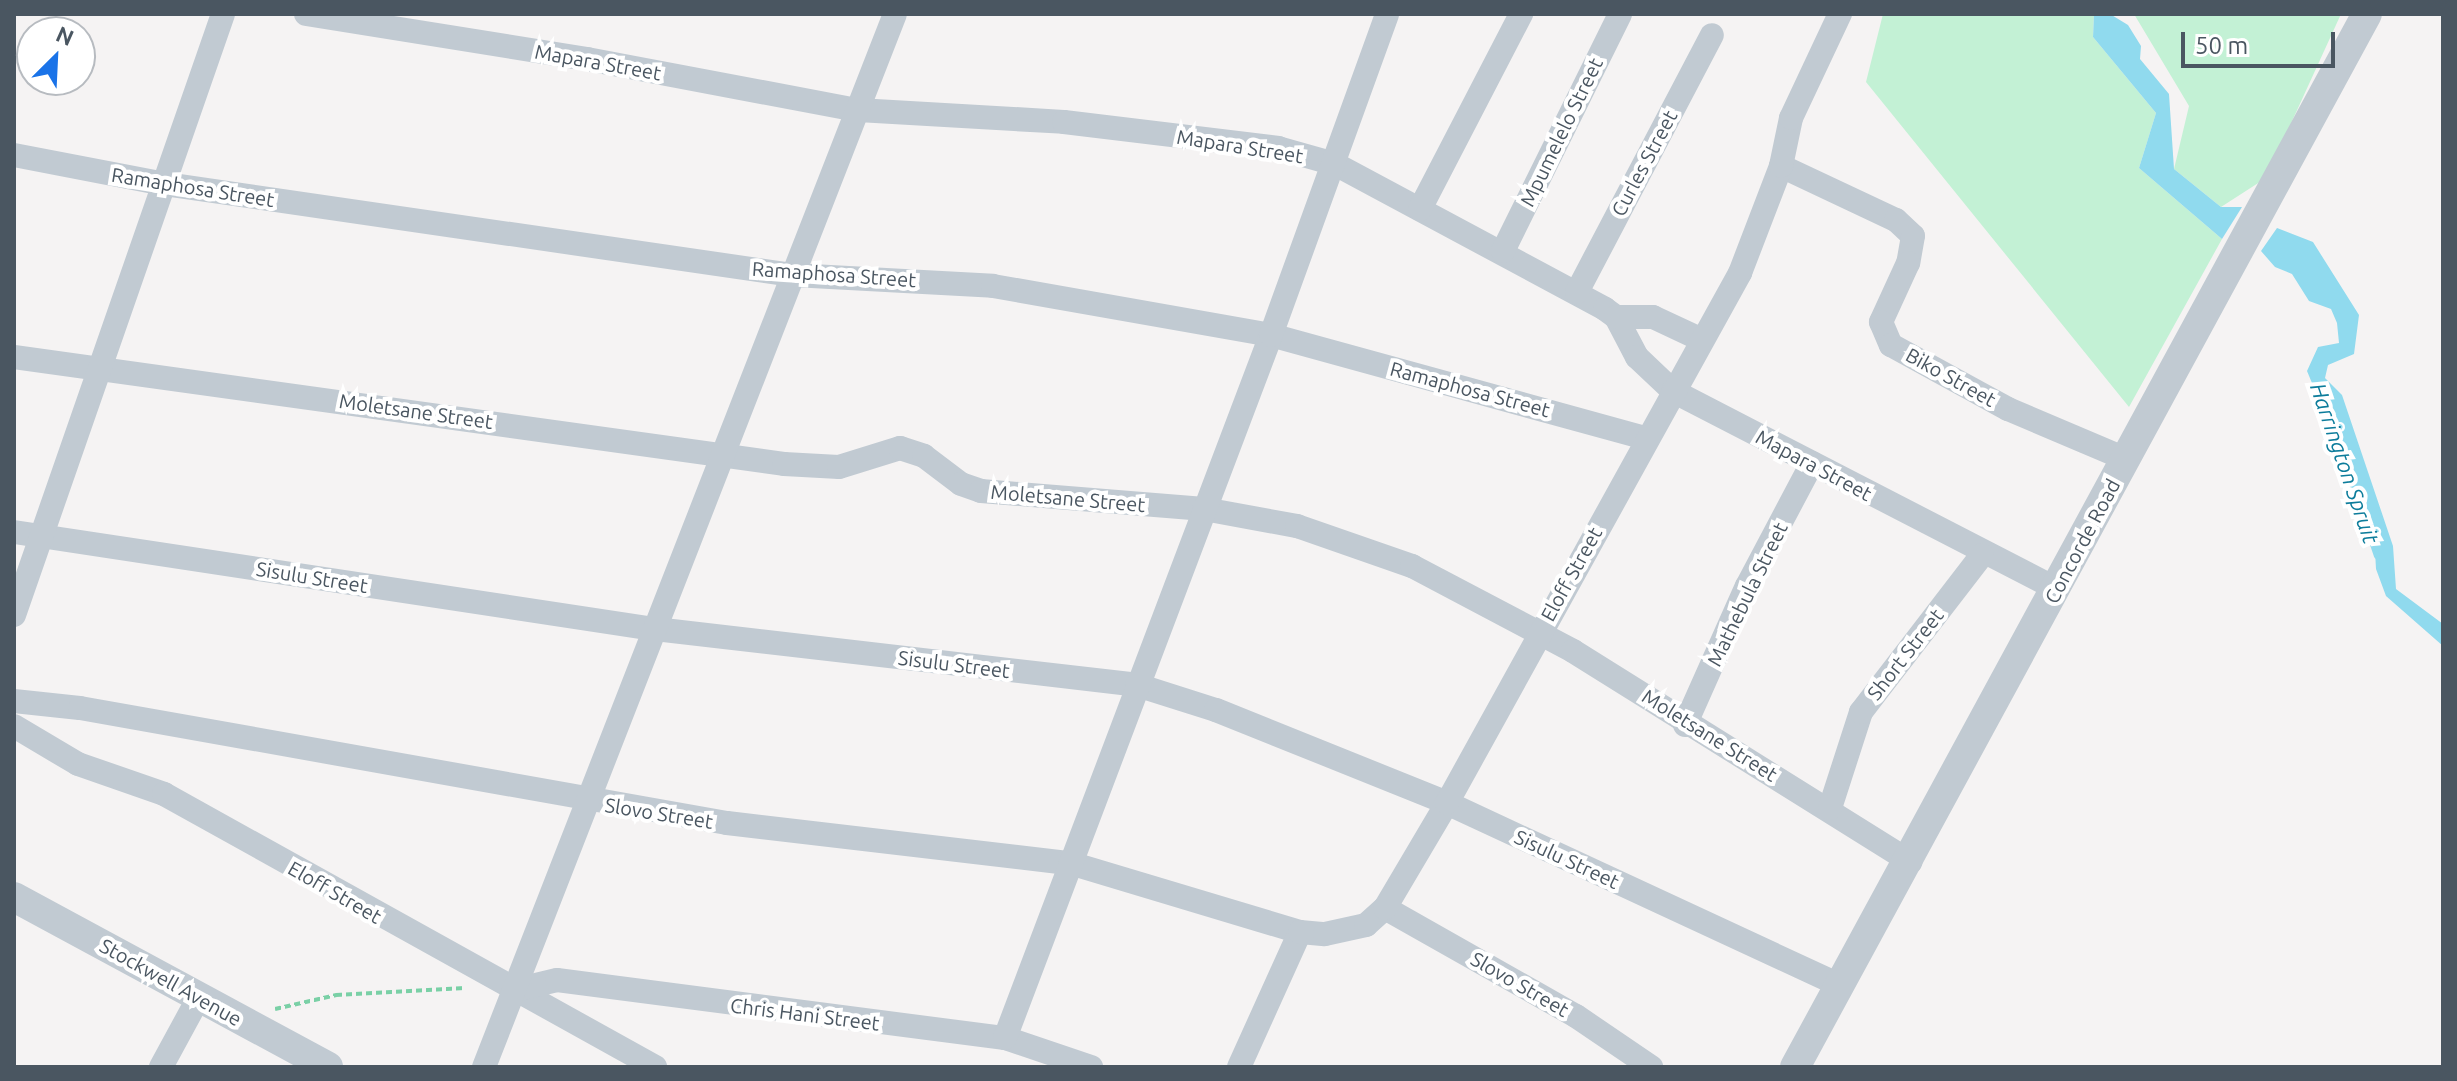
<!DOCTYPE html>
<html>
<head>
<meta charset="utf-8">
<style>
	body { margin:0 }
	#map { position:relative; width:2457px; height:1081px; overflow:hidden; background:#f5f3f3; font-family:Ubuntu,sans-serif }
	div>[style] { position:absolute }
	.green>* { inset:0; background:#c3f1d5 }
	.water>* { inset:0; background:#90daee }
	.stream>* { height:6px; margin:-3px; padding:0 3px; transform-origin:3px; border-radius:3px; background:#90daee }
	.path>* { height:4px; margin-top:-2px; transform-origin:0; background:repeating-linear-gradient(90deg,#7ad0a6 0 6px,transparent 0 10px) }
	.minor>* { height:24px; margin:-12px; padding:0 12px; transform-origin:12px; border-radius:12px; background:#c1cad2 }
	.tertiary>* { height:30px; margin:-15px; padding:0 15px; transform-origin:15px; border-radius:15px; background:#c1cad2 }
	span { translate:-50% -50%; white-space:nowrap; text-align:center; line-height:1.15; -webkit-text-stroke:8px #fff; paint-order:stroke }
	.street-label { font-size:20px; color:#4a5661 }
	.water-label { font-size:22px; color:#0c7c9b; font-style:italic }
	.frame { position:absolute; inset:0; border:16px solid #4a5661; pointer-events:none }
	.north { position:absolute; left:16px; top:16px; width:80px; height:80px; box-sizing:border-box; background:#fff; border:2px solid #b7bbc0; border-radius:50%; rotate:24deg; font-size:22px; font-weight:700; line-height:32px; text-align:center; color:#4a5661 }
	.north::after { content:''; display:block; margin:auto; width:28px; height:36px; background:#1a73e8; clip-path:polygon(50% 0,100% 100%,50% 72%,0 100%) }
	.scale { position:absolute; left:2181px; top:32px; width:154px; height:36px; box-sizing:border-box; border:4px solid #4a5661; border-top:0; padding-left:10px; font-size:24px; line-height:28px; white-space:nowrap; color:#4a5661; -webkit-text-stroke:6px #fff; paint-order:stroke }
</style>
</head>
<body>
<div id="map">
	<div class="green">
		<div style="clip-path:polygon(1883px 14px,2094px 14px,2093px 37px,2156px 113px,2139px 168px,2222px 239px,2129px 407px,1866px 82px)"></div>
		<div style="clip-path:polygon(2134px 14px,2341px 14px,2266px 178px,2221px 207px,2174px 169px,2189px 106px)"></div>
	</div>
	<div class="water">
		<div style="clip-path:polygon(2094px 14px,2110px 14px,2128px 25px,2141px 46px,2140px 59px,2169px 94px,2174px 169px,2221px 207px,2242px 207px,2222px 239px,2139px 168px,2156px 113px,2093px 37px)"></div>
		<div style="clip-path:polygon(2277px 228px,2313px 242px,2359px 315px,2354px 354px,2328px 365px,2325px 378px,2342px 395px,2393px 546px,2396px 589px,2443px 624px,2443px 646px,2386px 596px,2376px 569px,2374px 533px,2307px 371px,2318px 347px,2339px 343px,2337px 323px,2331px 309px,2309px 301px,2292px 274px,2275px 267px,2261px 251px)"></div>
	</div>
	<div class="stream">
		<div style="left:2347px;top:468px;width:93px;rotate:71.2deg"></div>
	</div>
	<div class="path">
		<div style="left:275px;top:1009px;width:63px;rotate:-12.9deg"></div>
		<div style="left:336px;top:995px;width:129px;rotate:-3.1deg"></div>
	</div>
	<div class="minor">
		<div style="left:306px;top:14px;width:285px;rotate:9.1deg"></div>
		<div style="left:587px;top:59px;width:276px;rotate:10.7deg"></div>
		<div style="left:858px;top:110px;width:206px;rotate:3.3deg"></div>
		<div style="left:1064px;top:122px;width:216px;rotate:6.9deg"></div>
		<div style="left:1278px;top:148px;width:59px;rotate:15.7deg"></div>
		<div style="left:1335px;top:164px;width:306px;rotate:28.2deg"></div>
		<div style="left:1605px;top:309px;width:14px;rotate:36deg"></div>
		<div style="left:1616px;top:317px;width:45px;rotate:62.3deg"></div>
		<div style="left:1637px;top:357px;width:50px;rotate:43.4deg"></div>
		<div style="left:1673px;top:391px;width:432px;rotate:27.3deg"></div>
		<div style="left:14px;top:155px;width:154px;rotate:10.9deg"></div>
		<div style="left:165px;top:184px;width:635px;rotate:8.25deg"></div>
		<div style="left:793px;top:275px;width:200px;rotate:3.1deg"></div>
		<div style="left:993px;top:286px;width:282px;rotate:10deg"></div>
		<div style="left:1271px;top:335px;width:388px;rotate:15.4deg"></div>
		<div style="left:1781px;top:166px;width:127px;rotate:25.2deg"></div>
		<div style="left:1896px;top:220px;width:23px;rotate:43deg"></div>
		<div style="left:1913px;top:236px;width:27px;rotate:100deg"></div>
		<div style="left:1908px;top:263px;width:65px;rotate:114.6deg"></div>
		<div style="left:1881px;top:322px;width:25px;rotate:67deg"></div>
		<div style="left:1891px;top:345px;width:133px;rotate:28.7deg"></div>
		<div style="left:2008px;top:409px;width:128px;rotate:23deg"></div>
		<div style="left:1420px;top:209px;width:220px;rotate:-62.6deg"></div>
		<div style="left:1503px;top:251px;width:264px;rotate:-63.7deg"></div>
		<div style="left:1577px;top:292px;width:290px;rotate:-62.3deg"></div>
		<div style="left:1616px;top:317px;width:37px"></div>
		<div style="left:1653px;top:317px;width:54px;rotate:25.1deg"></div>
		<div style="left:14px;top:357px;width:777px;rotate:7.91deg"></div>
		<div style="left:784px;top:464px;width:55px;rotate:3.1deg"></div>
		<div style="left:839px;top:467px;width:64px;rotate:-17.3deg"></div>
		<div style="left:900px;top:448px;width:25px;rotate:18deg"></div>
		<div style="left:924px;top:456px;width:46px;rotate:37.1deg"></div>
		<div style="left:961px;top:484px;width:21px;rotate:19deg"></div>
		<div style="left:981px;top:491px;width:224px;rotate:4.6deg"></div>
		<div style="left:1204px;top:509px;width:95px;rotate:10.4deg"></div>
		<div style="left:1297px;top:526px;width:122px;rotate:19.2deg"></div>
		<div style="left:1412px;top:566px;width:182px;rotate:27.8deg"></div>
		<div style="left:1573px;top:651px;width:398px;rotate:32deg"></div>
		<div style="left:14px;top:532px;width:648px;rotate:8.61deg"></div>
		<div style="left:655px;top:629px;width:485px;rotate:6.6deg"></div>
		<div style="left:1137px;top:685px;width:83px;rotate:17.6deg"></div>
		<div style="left:1216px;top:710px;width:249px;rotate:21.9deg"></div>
		<div style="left:1447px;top:803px;width:434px;rotate:24.9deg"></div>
		<div style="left:14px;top:615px;width:636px;rotate:-70.82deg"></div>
		<div style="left:14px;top:701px;width:66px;rotate:6.1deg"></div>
		<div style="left:80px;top:708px;width:657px;rotate:10.08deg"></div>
		<div style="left:727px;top:823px;width:345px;rotate:6.7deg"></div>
		<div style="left:1070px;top:863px;width:240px;rotate:16.7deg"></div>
		<div style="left:1685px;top:725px;width:152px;rotate:-66deg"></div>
		<div style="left:1747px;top:586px;width:139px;rotate:-62.1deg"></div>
		<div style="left:14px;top:726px;width:74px;rotate:30.7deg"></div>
		<div style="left:78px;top:764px;width:91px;rotate:19.2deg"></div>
		<div style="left:164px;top:794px;width:562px;rotate:29.07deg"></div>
		<div style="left:1830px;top:808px;width:101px;rotate:-72.1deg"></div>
		<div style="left:1861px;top:712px;width:198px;rotate:-52.4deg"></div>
		<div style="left:1385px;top:908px;width:219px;rotate:29.5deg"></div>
		<div style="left:1576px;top:1016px;width:91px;rotate:34.2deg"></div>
		<div style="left:515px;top:990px;width:43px;rotate:-13.4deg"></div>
		<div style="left:557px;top:980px;width:452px;rotate:7.4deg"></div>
		<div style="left:1005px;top:1038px;width:91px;rotate:18.6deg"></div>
		<div style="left:1005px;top:1038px;width:752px;rotate:-69.27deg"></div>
		<div style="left:1271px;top:335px;width:341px;rotate:-70.1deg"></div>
		<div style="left:161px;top:1067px;width:80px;rotate:-61.5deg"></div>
		<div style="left:484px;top:1067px;width:1130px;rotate:-68.68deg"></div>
		<div style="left:1239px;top:1067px;width:148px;rotate:-65.7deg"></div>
		<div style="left:1300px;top:932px;width:25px;rotate:5deg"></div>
		<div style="left:1325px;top:934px;width:42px;rotate:-12.4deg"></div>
		<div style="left:1366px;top:925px;width:25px;rotate:-42deg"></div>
		<div style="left:1385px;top:908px;width:122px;rotate:-59.4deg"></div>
		<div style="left:1447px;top:803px;width:606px;rotate:-61.06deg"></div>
		<div style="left:1740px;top:273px;width:115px;rotate:-69deg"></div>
		<div style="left:1781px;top:166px;width:49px;rotate:-78.2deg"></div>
		<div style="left:1791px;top:118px;width:115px;rotate:-64.8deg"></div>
	</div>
	<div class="tertiary">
		<div style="left:14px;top:897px;width:357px;rotate:28.4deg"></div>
		<div style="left:1795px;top:1067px;width:1198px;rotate:-61.49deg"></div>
	</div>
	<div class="street-label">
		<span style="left:598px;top:62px;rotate:10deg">Mapara Street</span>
		<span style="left:1561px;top:132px;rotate:-64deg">Mpumelelo Street</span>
		<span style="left:1240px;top:146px;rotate:9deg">Mapara Street</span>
		<span style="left:1644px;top:163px;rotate:-62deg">Curles Street</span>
		<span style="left:193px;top:187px;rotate:9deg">Ramaphosa Street</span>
		<span style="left:834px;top:274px;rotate:4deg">Ramaphosa Street</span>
		<span style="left:1951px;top:377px;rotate:29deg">Biko Street</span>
		<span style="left:1470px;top:389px;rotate:15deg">Ramaphosa Street</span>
		<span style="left:416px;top:411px;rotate:8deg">Moletsane Street</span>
		<span style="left:1814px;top:465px;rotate:28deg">Mapara Street</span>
		<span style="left:1068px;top:498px;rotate:5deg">Moletsane Street</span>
		<span style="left:2082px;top:541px;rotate:-62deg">Concorde Road</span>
		<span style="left:1571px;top:574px;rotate:-61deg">Eloff Street</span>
		<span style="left:312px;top:577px;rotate:9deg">Sisulu Street</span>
		<span style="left:1747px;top:594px;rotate:-64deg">Mathebula Street</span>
		<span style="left:1905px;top:654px;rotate:-52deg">Short Street</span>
		<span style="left:954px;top:664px;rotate:7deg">Sisulu Street</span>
		<span style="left:1710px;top:735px;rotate:32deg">Moletsane Street</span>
		<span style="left:659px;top:813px;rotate:9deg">Slovo Street</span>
		<span style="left:1567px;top:859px;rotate:25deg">Sisulu Street</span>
		<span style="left:335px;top:892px;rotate:30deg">Eloff Street</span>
		<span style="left:171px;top:982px;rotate:29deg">Stockwell Avenue</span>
		<span style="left:1520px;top:984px;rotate:30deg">Slovo Street</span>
		<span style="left:805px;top:1014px;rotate:7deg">Chris Hani Street</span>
	</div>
	<div class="water-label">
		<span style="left:2345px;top:463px;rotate:71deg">Harrington Spruit</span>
	</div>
	<div class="frame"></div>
	<div class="north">N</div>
	<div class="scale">50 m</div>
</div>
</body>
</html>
